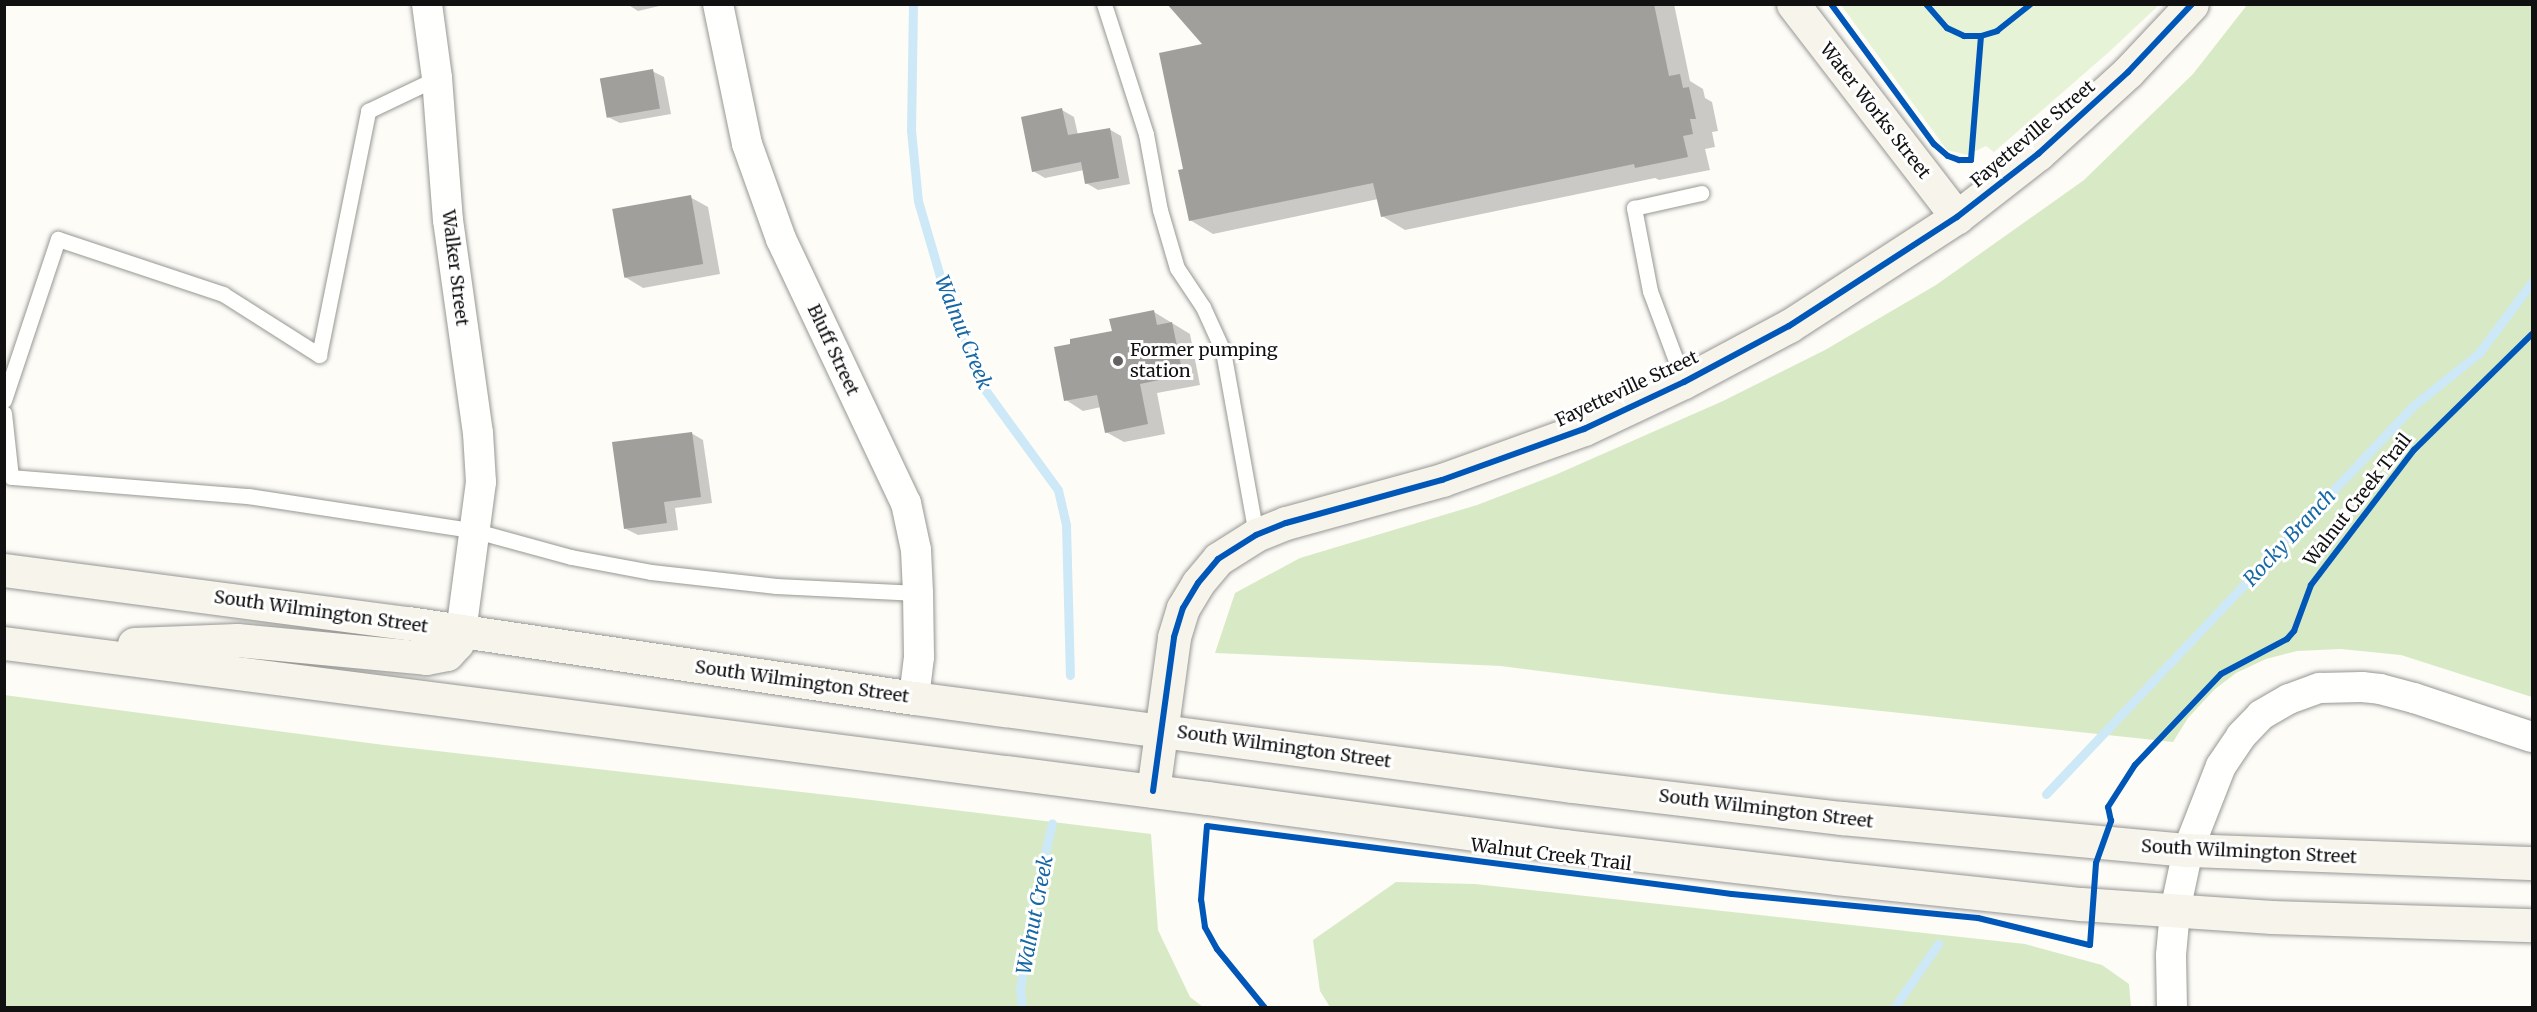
<!DOCTYPE html>
<html>
<head>
<meta charset="utf-8">
<style>
	body { margin:0 }
	#map { position:relative; width:2537px; height:1012px; overflow:hidden; background:#fdfcf7; font-family:Merriweather,serif }
	div>[style] { position:absolute }
	.green>* { inset:0; background:#e7f3d7 }
	.forest>* { inset:0; background:#d8eac5 }
	.shadow>* { inset:0; background:#0003 }
	.stream>* { height:9px; margin:-4.5px; padding:0 4.5px; transform-origin:4.5px; border-radius:4.5px; background:#cde8f7 }
	.building>* { inset:0; background:#a19f9c; transform-origin:0 0 }
	.roads { filter:drop-shadow(0 0 2px #979795) drop-shadow(0 0 2px #979795) }
	.lane>* { height:15px; margin:-7.5px; padding:0 7.5px; transform-origin:7.5px; border-radius:7.5px; background:#fffffe }
	.street>* { height:30px; margin:-15px; padding:0 15px; transform-origin:15px; border-radius:15px; background:#fffffe }
	.secondary>* { height:33px; margin:-16.5px; padding:0 16.5px; transform-origin:16.5px; border-radius:16.5px; background:#f6f4eb }
	.cycleway>* { height:6px; margin:-3px; padding:0 3px; transform-origin:3px; border-radius:3px; background:#0057b8 }
	.dots>* { width:16px; height:16px; translate:-50% -50%; box-sizing:border-box; border:3px solid #fff; border-radius:50% }
	span { translate:-50% -50%; white-space:nowrap; text-align:center; line-height:1.15; -webkit-text-stroke:6px #fff; paint-order:stroke }
	.street-label { font-size:18px; color:#111 }
	.poi-label { font-size:18px; color:#111 }
	.left { translate:0 -50%; text-align:left }
	.water-label { font-size:20px; color:#1768a6; font-style:italic }
	.frame { position:absolute; inset:0; border:6px solid #111; pointer-events:none }
</style>
</head>
<body>
<div id="map">
	<div class="green">
		<div style="clip-path:polygon(1841px 5px,2159px 5px,2109px 52px,1994px 152px,1986px 146px,1967px 155px,1947px 150px)"></div>
	</div>
	<div class="forest">
		<div style="clip-path:polygon(2247px 5px,2532px 5px,2532px 697px,2401px 655px,2341px 649px,2297px 651px,2266px 659px,2236px 673px,2214px 690px,2188px 718px,2173px 742px,1722px 694px,1501px 666px,1215px 653px,1235px 593px,1300px 558px,1477px 505px,1555px 475px,1723px 401px,1825px 350px,1936px 285px,2084px 180px,2193px 74px)"></div>
		<div style="clip-path:polygon(4px 695px,384px 745px,863px 799px,1151px 834px,1158px 930px,1190px 997px,1203px 1007px,5px 1007px)"></div>
		<div style="clip-path:polygon(1396px 882px,1475px 884px,2025px 944px,2102px 965px,2129px 984px,2131px 1007px,1330px 1007px,1320px 991px,1313px 940px)"></div>
	</div>
	<div class="shadow">
		<div style="clip-path:polygon(627px 4px,668px 4px,638px 11px)"></div>
		<div style="clip-path:polygon(1169px 4px,1674px 4px,1690px 81px,1703px 89px,1705px 98px,1712px 102px,1718px 131px,1712px 132px,1715px 147px,1705px 149px,1710px 170px,1659px 180px,1655px 178px,1405px 230px,1382px 216px,1378px 199px,1213px 234px,1190px 220px,1185px 170px,1205px 45px)"></div>
		<div style="clip-path:polygon(652px 71px,664px 77px,671px 114px,620px 123px,608px 117px)"></div>
		<div style="clip-path:polygon(1062px 110px,1074px 117px,1078px 135px,1109px 129px,1121px 136px,1130px 184px,1098px 190px,1086px 183px,1084px 170px,1045px 178px,1033px 171px)"></div>
		<div style="clip-path:polygon(690px 197px,708px 207px,720px 274px,643px 288px,625px 277px)"></div>
		<div style="clip-path:polygon(1154px 312px,1190px 334px,1200px 385px,1157px 393px,1165px 434px,1124px 442px,1106px 432px,1101px 407px,1083px 411px,1066px 400px,1114px 332px)"></div>
		<div style="clip-path:polygon(691px 433px,703px 440px,712px 503px,675px 508px,678px 530px,638px 535px,626px 529px)"></div>
	</div>
	<div class="stream">
		<div style="left:913px;top:4px;width:126px;rotate:90.9deg"></div>
		<div style="left:911px;top:130px;width:71px;rotate:84.4deg"></div>
		<div style="left:918px;top:201px;width:78px;rotate:73.7deg"></div>
		<div style="left:940px;top:276px;width:119px;rotate:68.8deg"></div>
		<div style="left:983px;top:387px;width:127px;rotate:53.9deg"></div>
		<div style="left:1058px;top:490px;width:36px;rotate:77deg"></div>
		<div style="left:1066px;top:525px;width:150px;rotate:88.5deg"></div>
		<div style="left:2046px;top:794px;width:534px;rotate:-46.59deg"></div>
		<div style="left:2413px;top:406px;width:85px;rotate:-38.8deg"></div>
		<div style="left:2479px;top:353px;width:89px;rotate:-53.3deg"></div>
		<div style="left:1022px;top:1008px;width:18px;rotate:-96deg"></div>
		<div style="left:1020px;top:990px;width:79px;rotate:-82deg"></div>
		<div style="left:1031px;top:912px;width:91px;rotate:-76.7deg"></div>
		<div style="left:1894px;top:1008px;width:78px;rotate:-55.5deg"></div>
	</div>
	<div class="building">
		<div style="clip-path:polygon(1167px 4px,1654px 4px,1669px 76px,1680px 74px,1683px 88px,1689px 87px,1696px 119px,1690px 119px,1693px 134px,1683px 136px,1688px 157px,1635px 168px,1634px 164px,1381px 217px,1373px 183px,1189px 221px,1178px 170px,1183px 169px,1159px 53px,1202px 44px)"></div>
		<div style="left:653px;top:69px;width:40px;height:54px;rotate:80deg"></div>
		<div style="clip-path:polygon(1062px 108px,1068px 135px,1110px 128px,1119px 178px,1085px 184px,1081px 162px,1032px 172px,1021px 117px)"></div>
		<div style="left:691px;top:195px;width:70px;height:80px;rotate:80deg"></div>
		<div style="clip-path:polygon(1154px 310px,1157px 325px,1172px 322px,1183px 375px,1140px 384px,1148px 424px,1105px 433px,1097px 395px,1064px 401px,1054px 347px,1070px 344px,1070px 339px,1112px 331px,1109px 319px)"></div>
		<div style="clip-path:polygon(692px 432px,701px 497px,664px 502px,667px 523px,624px 529px,612px 442px)"></div>
	</div>
	<div class="roads">
		<div class="lane">
			<div style="left:1104px;top:4px;width:137px;rotate:72.1deg"></div>
			<div style="left:1146px;top:134px;width:77px;rotate:79.6deg"></div>
			<div style="left:1160px;top:210px;width:60px;rotate:73.7deg"></div>
			<div style="left:1177px;top:268px;width:47px;rotate:56.3deg"></div>
			<div style="left:1203px;top:307px;width:48px;rotate:65.6deg"></div>
			<div style="left:1223px;top:351px;width:187px;rotate:79.8deg"></div>
			<div style="left:1684px;top:382px;width:97px;rotate:-110.5deg"></div>
			<div style="left:1650px;top:291px;width:85px;rotate:-100.9deg"></div>
			<div style="left:1634px;top:208px;width:69px;rotate:-12.6deg"></div>
			<div style="left:4px;top:400px;width:170px;rotate:-71.5deg"></div>
			<div style="left:58px;top:239px;width:174px;rotate:18.4deg"></div>
			<div style="left:223px;top:294px;width:114px;rotate:32.4deg"></div>
			<div style="left:319px;top:355px;width:249px;rotate:-78.6deg"></div>
			<div style="left:368px;top:111px;width:76px;rotate:-25.6deg"></div>
			<div style="left:4px;top:413px;width:64px;rotate:83.8deg"></div>
			<div style="left:11px;top:477px;width:238px;rotate:4.6deg"></div>
			<div style="left:248px;top:496px;width:231px;rotate:8.7deg"></div>
			<div style="left:476px;top:531px;width:98px;rotate:15.3deg"></div>
			<div style="left:571px;top:557px;width:81px;rotate:10.6deg"></div>
			<div style="left:651px;top:572px;width:126px;rotate:6.4deg"></div>
			<div style="left:776px;top:586px;width:142px;rotate:2.8deg"></div>
		</div>
		<div class="street">
			<div style="left:427px;top:4px;width:75px;rotate:82.3deg"></div>
			<div style="left:437px;top:78px;width:142px;rotate:85.6deg"></div>
			<div style="left:448px;top:220px;width:215px;rotate:82deg"></div>
			<div style="left:478px;top:433px;width:49px;rotate:86.5deg"></div>
			<div style="left:481px;top:482px;width:150px;rotate:97.6deg"></div>
			<div style="left:718px;top:4px;width:143px;rotate:78.3deg"></div>
			<div style="left:747px;top:144px;width:101px;rotate:70.3deg"></div>
			<div style="left:781px;top:239px;width:292px;rotate:64.7deg"></div>
			<div style="left:906px;top:503px;width:48px;rotate:78deg"></div>
			<div style="left:916px;top:550px;width:43px;rotate:87.3deg"></div>
			<div style="left:918px;top:593px;width:64px;rotate:89.1deg"></div>
			<div style="left:919px;top:657px;width:41px;rotate:97deg"></div>
			<div style="left:2172px;top:1008px;width:53px;rotate:-91.1deg"></div>
			<div style="left:2171px;top:955px;width:44px;rotate:-84.8deg"></div>
			<div style="left:2175px;top:911px;width:62px;rotate:-78deg"></div>
			<div style="left:2188px;top:850px;width:90px;rotate:-68.6deg"></div>
			<div style="left:2221px;top:766px;width:36px;rotate:-56deg"></div>
			<div style="left:2241px;top:736px;width:29px;rotate:-46deg"></div>
			<div style="left:2261px;top:715px;width:32px;rotate:-30deg"></div>
			<div style="left:2289px;top:699px;width:33px;rotate:-20deg"></div>
			<div style="left:2320px;top:688px;width:42px;rotate:-1.4deg"></div>
			<div style="left:2362px;top:687px;width:18px;rotate:6deg"></div>
			<div style="left:2380px;top:689px;width:35px;rotate:15deg"></div>
			<div style="left:2414px;top:698px;width:124px;rotate:18.3deg"></div>
		</div>
		<div class="secondary">
			<div style="left:1793px;top:4px;width:269px;rotate:52.4deg"></div>
			<div style="left:4px;top:570px;width:407px;rotate:7.5deg"></div>
			<div style="left:408px;top:623px;width:512px;rotate:8.43deg"></div>
			<div style="left:914px;top:698px;width:665px;rotate:7.61deg"></div>
			<div style="left:1573px;top:786px;width:271px;rotate:6.8deg"></div>
			<div style="left:1842px;top:818px;width:347px;rotate:5.3deg"></div>
			<div style="left:2188px;top:850px;width:344px;rotate:2.2deg"></div>
			<div style="left:4px;top:643px;width:1214px;rotate:7.34deg"></div>
			<div style="left:1208px;top:798px;width:360px;rotate:7.7deg"></div>
			<div style="left:1565px;top:846px;width:273px;rotate:6.7deg"></div>
			<div style="left:1836px;top:878px;width:246px;rotate:6.1deg"></div>
			<div style="left:2081px;top:904px;width:191px;rotate:3.9deg"></div>
			<div style="left:2272px;top:917px;width:260px;rotate:1.8deg"></div>
			<div style="left:134px;top:644px;width:103px;rotate:-2.2deg"></div>
			<div style="left:237px;top:640px;width:190px;rotate:5.4deg"></div>
			<div style="left:426px;top:658px;width:21px;rotate:-11deg"></div>
			<div style="left:447px;top:654px;width:15px;rotate:-48deg"></div>
			<div style="left:457px;top:643px;width:13px;rotate:-72deg"></div>
			<div style="left:1153px;top:791px;width:155px;rotate:-82.2deg"></div>
			<div style="left:1174px;top:637px;width:30px;rotate:-73deg"></div>
			<div style="left:1183px;top:608px;width:29px;rotate:-59deg"></div>
			<div style="left:1198px;top:583px;width:31px;rotate:-50deg"></div>
			<div style="left:1218px;top:559px;width:45px;rotate:-32.3deg"></div>
			<div style="left:1256px;top:535px;width:32px;rotate:-22deg"></div>
			<div style="left:1286px;top:523px;width:162px;rotate:-15.4deg"></div>
			<div style="left:1442px;top:480px;width:151px;rotate:-19.8deg"></div>
			<div style="left:1584px;top:429px;width:110px;rotate:-25.2deg"></div>
			<div style="left:1684px;top:382px;width:119px;rotate:-28.1deg"></div>
			<div style="left:1789px;top:326px;width:200px;rotate:-33deg"></div>
			<div style="left:1957px;top:217px;width:103px;rotate:-37.9deg"></div>
			<div style="left:2038px;top:154px;width:122px;rotate:-42.3deg"></div>
			<div style="left:2128px;top:72px;width:93px;rotate:-46.7deg"></div>
		</div>
	</div>
	<div class="cycleway">
		<div style="left:1831px;top:4px;width:174px;rotate:53.7deg"></div>
		<div style="left:1934px;top:144px;width:18px;rotate:41deg"></div>
		<div style="left:1948px;top:156px;width:12px;rotate:20deg"></div>
		<div style="left:1959px;top:160px;width:12px"></div>
		<div style="left:1971px;top:160px;width:124px;rotate:-85.4deg"></div>
		<div style="left:1926px;top:4px;width:32px;rotate:49deg"></div>
		<div style="left:1947px;top:28px;width:19px;rotate:25deg"></div>
		<div style="left:1964px;top:36px;width:17px"></div>
		<div style="left:1981px;top:36px;width:17px;rotate:-17deg"></div>
		<div style="left:1997px;top:31px;width:43px;rotate:-38.5deg"></div>
		<div style="left:1153px;top:791px;width:155px;rotate:-82.2deg"></div>
		<div style="left:1174px;top:637px;width:30px;rotate:-73deg"></div>
		<div style="left:1183px;top:608px;width:29px;rotate:-59deg"></div>
		<div style="left:1198px;top:583px;width:31px;rotate:-50deg"></div>
		<div style="left:1218px;top:559px;width:45px;rotate:-32.3deg"></div>
		<div style="left:1256px;top:535px;width:32px;rotate:-22deg"></div>
		<div style="left:1286px;top:523px;width:162px;rotate:-15.4deg"></div>
		<div style="left:1442px;top:480px;width:151px;rotate:-19.8deg"></div>
		<div style="left:1584px;top:429px;width:110px;rotate:-25.2deg"></div>
		<div style="left:1684px;top:382px;width:119px;rotate:-28.1deg"></div>
		<div style="left:1789px;top:326px;width:200px;rotate:-33deg"></div>
		<div style="left:1957px;top:217px;width:103px;rotate:-37.9deg"></div>
		<div style="left:2038px;top:154px;width:122px;rotate:-42.3deg"></div>
		<div style="left:2128px;top:72px;width:93px;rotate:-46.7deg"></div>
		<div style="left:1265px;top:1008px;width:76px;rotate:-129.1deg"></div>
		<div style="left:1217px;top:949px;width:25px;rotate:-119deg"></div>
		<div style="left:1205px;top:927px;width:27px;rotate:-98deg"></div>
		<div style="left:1201px;top:900px;width:74px;rotate:-85.4deg"></div>
		<div style="left:1207px;top:826px;width:529px;rotate:7.38deg"></div>
		<div style="left:1732px;top:894px;width:247px;rotate:5.6deg"></div>
		<div style="left:1978px;top:918px;width:115px;rotate:13.6deg"></div>
		<div style="left:2090px;top:945px;width:82px;rotate:-85.8deg"></div>
		<div style="left:2096px;top:863px;width:45px;rotate:-70.3deg"></div>
		<div style="left:2111px;top:821px;width:14px;rotate:-102deg"></div>
		<div style="left:2108px;top:807px;width:50px;rotate:-57.3deg"></div>
		<div style="left:2135px;top:765px;width:125px;rotate:-46.6deg"></div>
		<div style="left:2221px;top:674px;width:75px;rotate:-27.9deg"></div>
		<div style="left:2287px;top:639px;width:11px;rotate:-49deg"></div>
		<div style="left:2294px;top:631px;width:49px;rotate:-69.7deg"></div>
		<div style="left:2311px;top:585px;width:170px;rotate:-52.7deg"></div>
		<div style="left:2414px;top:450px;width:165px;rotate:-44.5deg"></div>
	</div>
	<div class="dots">
		<div style="left:1118px;top:361px;background:#646362"></div>
	</div>
	<div class="street-label">
		<span style="left:1875px;top:111px;rotate:52deg">Water Works Street</span>
		<span style="left:2033px;top:134px;rotate:-40deg">Fayetteville Street</span>
		<span style="left:455px;top:268px;rotate:83deg">Walker Street</span>
		<span style="left:833px;top:350px;rotate:65deg">Bluff Street</span>
		<span style="left:1627px;top:389px;rotate:-25deg">Fayetteville Street</span>
		<span style="left:2358px;top:500px;rotate:-52deg">Walnut Creek Trail</span>
		<span style="left:321px;top:612px;rotate:8deg">South Wilmington Street</span>
		<span style="left:802px;top:682px;rotate:8deg">South Wilmington Street</span>
		<span style="left:1284px;top:747px;rotate:8deg">South Wilmington Street</span>
		<span style="left:1766px;top:809px;rotate:7deg">South Wilmington Street</span>
		<span style="left:2249px;top:852px;rotate:3deg">South Wilmington Street</span>
		<span style="left:1551px;top:855px;rotate:7deg">Walnut Creek Trail</span>
	</div>
	<div class="poi-label">
		<span class="left" style="left:1130px;top:361px">Former pumping<br>station</span>
	</div>
	<div class="water-label">
		<span style="left:964px;top:332px;rotate:68deg">Walnut Creek</span>
		<span style="left:2289px;top:537px;rotate:-47deg">Rocky Branch</span>
		<span style="left:1034px;top:915px;rotate:-79deg">Walnut Creek</span>
	</div>
	<div class="frame"></div>
</div>
</body>
</html>
